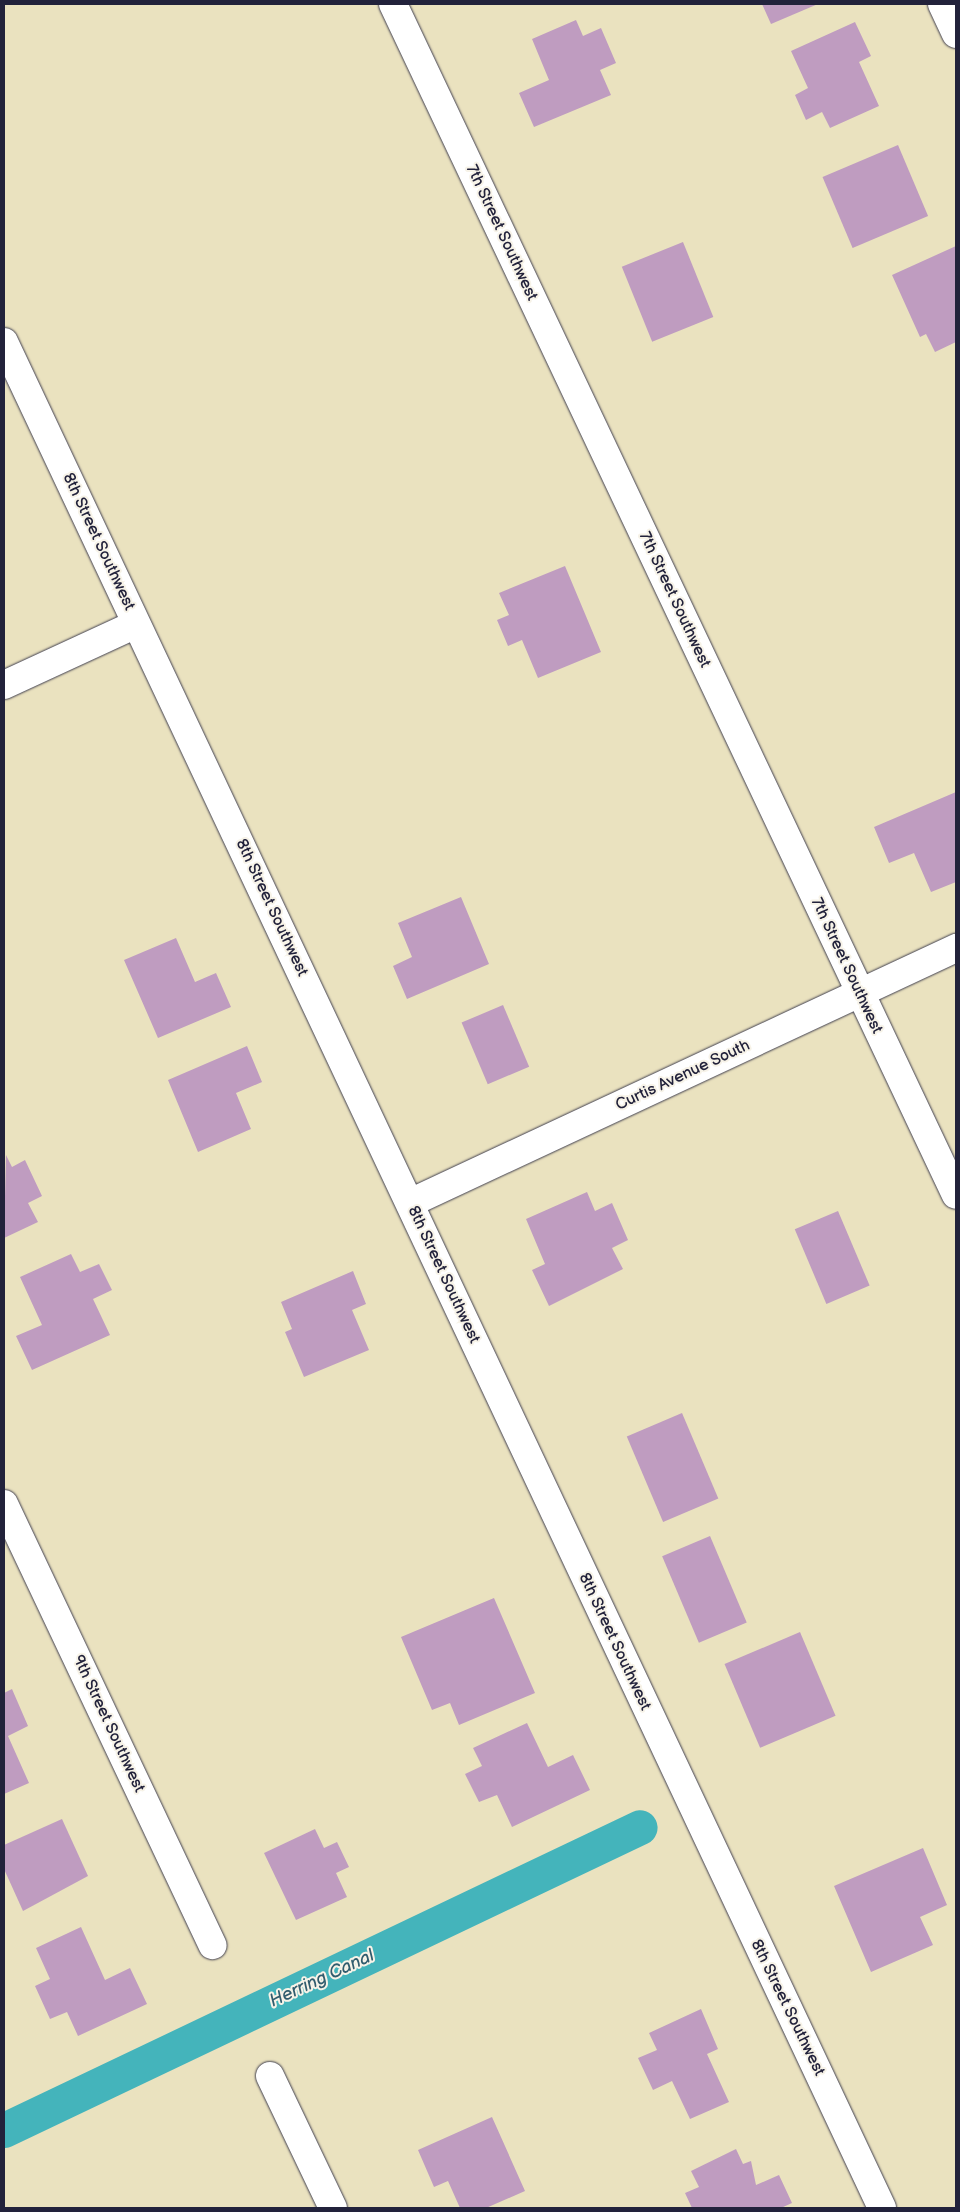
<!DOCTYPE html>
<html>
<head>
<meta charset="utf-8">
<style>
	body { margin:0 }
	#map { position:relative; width:960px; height:2212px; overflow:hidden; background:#eae2bf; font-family:"Balsamiq Sans",sans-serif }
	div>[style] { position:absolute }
	.canal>* { height:35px; margin:-17.5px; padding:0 17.5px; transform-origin:17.5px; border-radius:17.5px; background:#44b4bb }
	.building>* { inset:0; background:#bf9cc0; transform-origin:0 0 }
	.roads { filter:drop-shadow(0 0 1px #403f4f) drop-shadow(0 0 1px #403f4f) }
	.street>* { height:28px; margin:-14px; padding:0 14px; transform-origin:14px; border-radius:14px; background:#fff }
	span { translate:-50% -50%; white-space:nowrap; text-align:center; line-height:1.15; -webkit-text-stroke:4px #f7f3e8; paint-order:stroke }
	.street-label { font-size:16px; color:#22223b }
	.water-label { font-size:18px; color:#305c6e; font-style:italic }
	.frame { position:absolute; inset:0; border:5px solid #22223b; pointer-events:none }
</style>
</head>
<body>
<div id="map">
	<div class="canal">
		<div style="left:4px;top:2130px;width:704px;rotate:-25.47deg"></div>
	</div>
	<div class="building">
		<div style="clip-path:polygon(762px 4px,818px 4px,771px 24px)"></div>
		<div style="clip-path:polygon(576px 20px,583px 36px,601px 28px,616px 63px,600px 70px,611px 95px,534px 127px,519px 93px,549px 80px,532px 39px)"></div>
		<div style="clip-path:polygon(855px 22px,871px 56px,859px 62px,879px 106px,830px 128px,822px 112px,806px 120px,795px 95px,808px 88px,791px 51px)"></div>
		<div style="left:898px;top:145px;width:77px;height:82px;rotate:67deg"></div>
		<div style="left:683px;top:242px;width:81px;height:66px;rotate:68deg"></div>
		<div style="clip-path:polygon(956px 246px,956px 342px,935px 352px,926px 334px,920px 337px,892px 275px)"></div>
		<div style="clip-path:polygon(565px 566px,601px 652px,538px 678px,522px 640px,508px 646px,497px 620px,509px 615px,499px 593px)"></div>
		<div style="clip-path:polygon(956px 792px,956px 882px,931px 892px,914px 853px,889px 863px,874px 827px)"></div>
		<div style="clip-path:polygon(461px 897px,489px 964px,407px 999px,393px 966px,412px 957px,398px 923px)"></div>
		<div style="clip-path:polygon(176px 938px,195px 982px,216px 973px,231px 1007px,158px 1038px,124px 960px)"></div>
		<div style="left:503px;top:1005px;width:67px;height:45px;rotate:67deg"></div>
		<div style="clip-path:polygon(247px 1046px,262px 1082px,236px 1093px,251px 1129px,198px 1152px,168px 1080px)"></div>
		<div style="clip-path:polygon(6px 1155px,12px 1167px,25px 1160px,42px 1196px,28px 1203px,38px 1222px,4px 1238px)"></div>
		<div style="clip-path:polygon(587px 1192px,595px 1211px,612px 1203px,628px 1240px,612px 1248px,623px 1269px,549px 1306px,532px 1270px,545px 1264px,526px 1219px)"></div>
		<div style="left:838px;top:1211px;width:81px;height:47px;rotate:67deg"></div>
		<div style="clip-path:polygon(71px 1254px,80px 1272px,99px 1264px,112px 1290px,93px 1299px,110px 1335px,32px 1370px,16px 1336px,42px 1325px,20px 1277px)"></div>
		<div style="clip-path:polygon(353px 1271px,366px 1304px,352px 1310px,369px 1350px,304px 1377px,285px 1332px,292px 1329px,281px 1302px)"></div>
		<div style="left:682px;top:1413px;width:93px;height:60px;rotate:67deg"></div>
		<div style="left:710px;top:1536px;width:94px;height:52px;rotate:67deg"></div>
		<div style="clip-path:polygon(494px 1598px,535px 1693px,459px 1725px,450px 1703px,432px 1710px,401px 1637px)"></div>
		<div style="left:800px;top:1632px;width:91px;height:82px;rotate:67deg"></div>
		<div style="clip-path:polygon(12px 1689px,28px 1726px,8px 1736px,29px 1783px,4px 1794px,4px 1693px)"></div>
		<div style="clip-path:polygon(527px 1723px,548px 1767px,573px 1755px,590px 1790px,512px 1827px,497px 1795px,479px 1802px,465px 1774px,482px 1766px,473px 1748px)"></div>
		<div style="clip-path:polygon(62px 1819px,88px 1876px,23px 1911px,4px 1869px,4px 1845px)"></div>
		<div style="clip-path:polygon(315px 1829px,324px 1848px,337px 1842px,349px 1867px,336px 1873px,347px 1897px,296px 1920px,264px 1853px)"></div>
		<div style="clip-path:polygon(923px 1848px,947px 1905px,920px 1917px,933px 1945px,871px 1972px,834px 1886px)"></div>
		<div style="clip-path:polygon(81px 1927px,105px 1980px,130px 1968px,147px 2004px,78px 2036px,67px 2012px,50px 2019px,35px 1986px,50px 1979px,36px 1948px)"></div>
		<div style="clip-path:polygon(701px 2009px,718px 2049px,707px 2054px,729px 2102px,690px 2119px,672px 2081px,653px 2090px,638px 2058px,657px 2050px,649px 2033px)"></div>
		<div style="clip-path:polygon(492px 2117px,525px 2191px,486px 2208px,460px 2208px,448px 2181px,434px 2187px,418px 2150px)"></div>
		<div style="clip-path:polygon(736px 2149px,743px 2164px,751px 2161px,756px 2185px,779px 2175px,792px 2203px,781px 2208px,692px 2208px,685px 2193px,699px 2187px,691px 2171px)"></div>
	</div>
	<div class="roads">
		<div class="street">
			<div style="left:393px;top:4px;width:1317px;rotate:64.7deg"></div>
			<div style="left:942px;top:4px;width:33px;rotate:65deg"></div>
			<div style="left:4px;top:342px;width:2062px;rotate:64.8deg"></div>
			<div style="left:4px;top:685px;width:145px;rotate:-24.8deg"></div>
			<div style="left:410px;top:1203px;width:603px;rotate:-25.03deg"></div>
			<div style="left:4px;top:1504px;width:488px;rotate:64.7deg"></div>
			<div style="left:270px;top:2076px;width:146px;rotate:64.5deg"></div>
		</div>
	</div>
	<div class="street-label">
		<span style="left:501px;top:233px;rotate:65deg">7th Street Southwest</span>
		<span style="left:98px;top:542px;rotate:65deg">8th Street Southwest</span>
		<span style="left:674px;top:600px;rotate:65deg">7th Street Southwest</span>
		<span style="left:271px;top:908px;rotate:65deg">8th Street Southwest</span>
		<span style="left:846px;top:966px;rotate:65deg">7th Street Southwest</span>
		<span style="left:683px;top:1076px;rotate:-25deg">Curtis Avenue South</span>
		<span style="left:443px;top:1275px;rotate:65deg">8th Street Southwest</span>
		<span style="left:614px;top:1642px;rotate:65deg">8th Street Southwest</span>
		<span style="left:108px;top:1724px;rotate:65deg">9th Street Southwest</span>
		<span style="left:787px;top:2008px;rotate:64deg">8th Street Southwest</span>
	</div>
	<div class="water-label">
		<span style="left:322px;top:1979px;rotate:-25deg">Herring Canal</span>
	</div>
	<div class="frame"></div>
</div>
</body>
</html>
